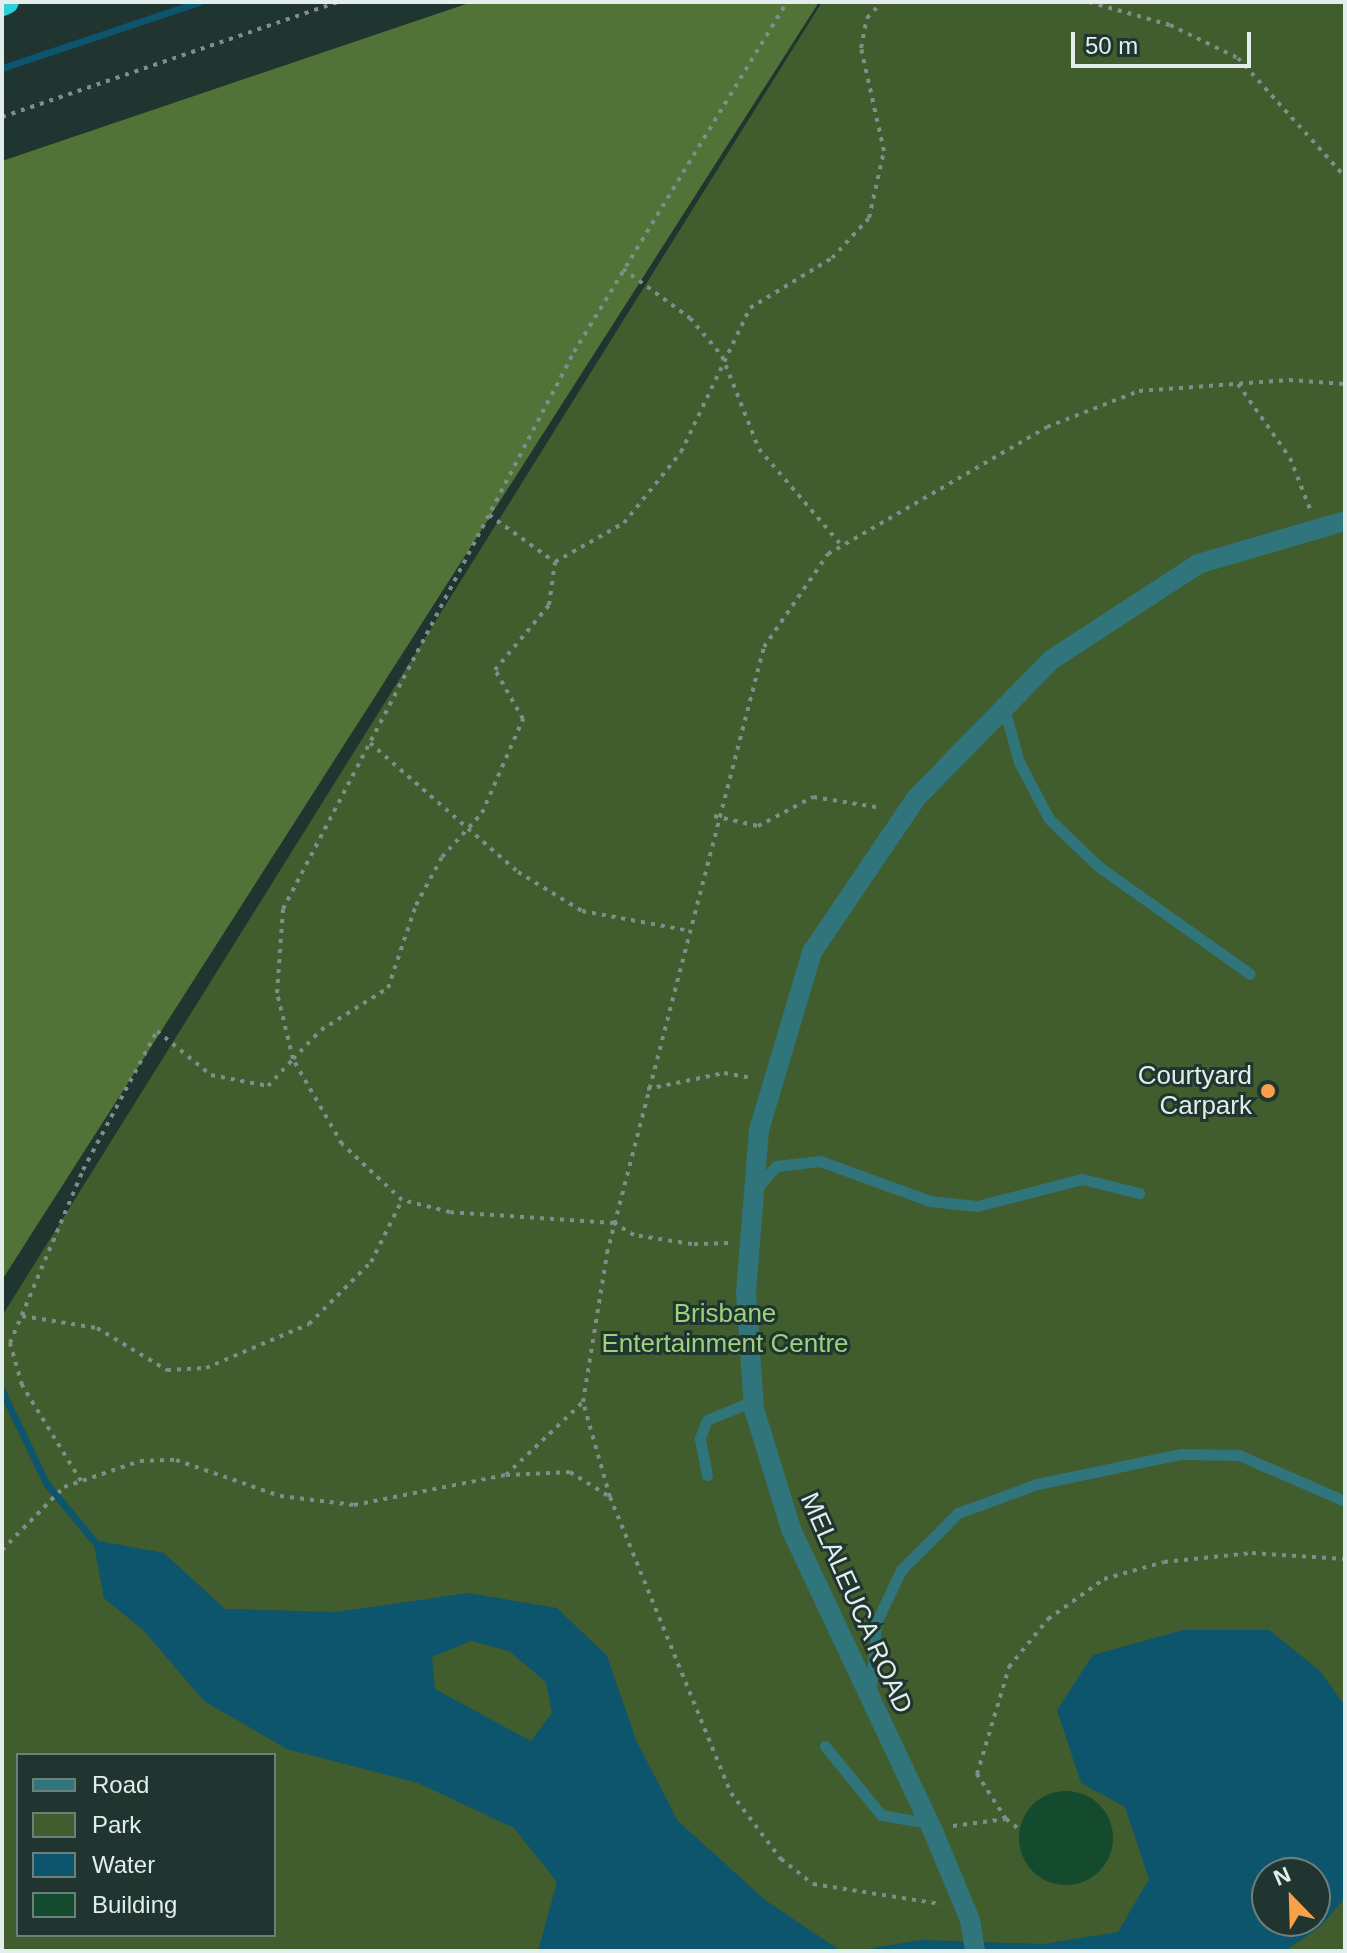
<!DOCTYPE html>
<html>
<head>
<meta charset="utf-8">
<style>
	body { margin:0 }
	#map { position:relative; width:1347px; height:1953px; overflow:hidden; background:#203430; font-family:Helvetica,sans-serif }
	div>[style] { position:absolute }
	.green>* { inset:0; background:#415c2d }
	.forest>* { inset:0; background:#527338 }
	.water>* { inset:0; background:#0d546d }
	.stream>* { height:7px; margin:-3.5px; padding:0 3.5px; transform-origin:3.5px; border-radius:3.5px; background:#0d546d }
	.building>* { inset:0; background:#144b2f }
	.round { border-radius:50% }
	.path>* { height:4px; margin-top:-2px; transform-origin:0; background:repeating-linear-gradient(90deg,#7e8e8a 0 4px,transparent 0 10px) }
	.service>* { height:11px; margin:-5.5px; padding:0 5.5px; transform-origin:5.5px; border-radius:5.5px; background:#2f757b }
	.minor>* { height:20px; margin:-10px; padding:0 10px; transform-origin:10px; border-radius:10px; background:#2f757b }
	.motorway>* { height:24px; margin:-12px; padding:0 12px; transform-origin:12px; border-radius:12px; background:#2fcedb }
	.dots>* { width:22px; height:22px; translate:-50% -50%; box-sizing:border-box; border:4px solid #203430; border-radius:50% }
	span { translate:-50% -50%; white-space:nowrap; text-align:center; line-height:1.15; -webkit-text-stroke:6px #203430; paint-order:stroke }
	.poi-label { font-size:26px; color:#e2eeeb }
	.right { translate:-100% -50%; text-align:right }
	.park-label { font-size:26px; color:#9fd17b }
	.street-label { font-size:26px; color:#e2eeeb }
	.frame { position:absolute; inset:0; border:4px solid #e2eeeb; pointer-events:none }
	.legend { position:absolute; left:16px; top:1753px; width:260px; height:184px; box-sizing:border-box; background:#203430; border:2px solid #6e7e7b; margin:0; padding:10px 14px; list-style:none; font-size:24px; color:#e2eeeb }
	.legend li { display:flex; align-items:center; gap:16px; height:40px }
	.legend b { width:40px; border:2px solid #6e7e7b }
	.north { position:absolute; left:1251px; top:1857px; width:80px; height:80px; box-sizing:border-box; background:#203430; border:2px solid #6e7e7b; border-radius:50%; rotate:337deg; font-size:22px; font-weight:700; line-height:32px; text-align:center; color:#e2eeeb }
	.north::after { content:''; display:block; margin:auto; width:28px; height:36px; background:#f8a14a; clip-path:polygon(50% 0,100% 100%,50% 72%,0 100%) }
	.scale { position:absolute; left:1071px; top:32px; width:180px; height:36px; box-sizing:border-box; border:4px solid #e2eeeb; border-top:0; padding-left:10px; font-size:24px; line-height:28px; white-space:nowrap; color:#e2eeeb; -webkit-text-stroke:6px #203430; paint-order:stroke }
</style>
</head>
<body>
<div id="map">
	<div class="green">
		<div style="clip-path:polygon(evenodd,822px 2px,1345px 2px,1345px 1951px,2px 1951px,2px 1316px,822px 2px,18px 1755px,274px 1755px,274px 1935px,18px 1935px,18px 1755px,822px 2px,1267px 1873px,1315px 1873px,1315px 1921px,1267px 1921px,1267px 1873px)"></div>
	</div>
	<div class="forest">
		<div style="clip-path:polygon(472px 2px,819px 2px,2px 1280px,2px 161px)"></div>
	</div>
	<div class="water">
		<div style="clip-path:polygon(evenodd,93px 1540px,164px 1553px,225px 1609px,336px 1612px,468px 1593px,557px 1608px,607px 1656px,636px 1740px,678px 1821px,765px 1900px,841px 1951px,538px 1951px,557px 1882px,514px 1828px,418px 1783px,287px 1749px,204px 1701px,144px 1631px,104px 1598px,93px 1540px,471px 1641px,509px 1651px,546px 1682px,552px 1713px,531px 1741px,435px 1689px,432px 1657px,471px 1641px)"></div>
		<div style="clip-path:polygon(evenodd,1183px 1630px,1269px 1630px,1320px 1671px,1345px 1706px,1345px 1898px,1321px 1926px,1285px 1951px,855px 1951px,921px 1940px,1043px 1944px,1118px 1932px,1149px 1879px,1125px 1807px,1081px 1783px,1057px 1710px,1093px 1655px,1183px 1630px,1267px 1873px,1315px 1873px,1315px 1921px,1267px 1921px,1267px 1873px)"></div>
	</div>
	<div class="stream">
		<div style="left:2px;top:68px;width:208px;rotate:-18.5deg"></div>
		<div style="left:2px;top:1391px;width:102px;rotate:64.4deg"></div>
		<div style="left:46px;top:1483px;width:74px;rotate:50.5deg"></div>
	</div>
	<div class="building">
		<div class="round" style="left:1019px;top:1791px;width:94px;height:94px"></div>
	</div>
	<div class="path">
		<div style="left:1089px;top:2px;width:84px;rotate:15.9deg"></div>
		<div style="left:1170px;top:25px;width:76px;rotate:25.9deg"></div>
		<div style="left:1238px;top:58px;width:160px;rotate:48deg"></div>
		<div style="left:2px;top:117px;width:354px;rotate:-18.9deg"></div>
		<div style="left:623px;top:269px;width:83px;rotate:36.2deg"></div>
		<div style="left:690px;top:318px;width:50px;rotate:49.9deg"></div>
		<div style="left:722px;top:356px;width:100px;rotate:68.3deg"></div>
		<div style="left:759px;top:449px;width:128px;rotate:49.4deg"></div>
		<div style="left:1238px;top:384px;width:90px;rotate:54.9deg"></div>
		<div style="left:1290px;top:458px;width:55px;rotate:68.6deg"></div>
		<div style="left:489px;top:515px;width:81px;rotate:35.5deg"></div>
		<div style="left:370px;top:743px;width:196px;rotate:41.1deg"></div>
		<div style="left:518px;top:872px;width:75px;rotate:31.4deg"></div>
		<div style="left:582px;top:911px;width:106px;rotate:10.4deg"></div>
		<div style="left:714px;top:816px;width:45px;rotate:12.8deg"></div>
		<div style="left:758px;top:826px;width:62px;rotate:-27.8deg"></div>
		<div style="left:813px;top:797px;width:70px;rotate:9.1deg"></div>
		<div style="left:647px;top:1089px;width:79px;rotate:-11.7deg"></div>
		<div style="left:724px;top:1073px;width:27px;rotate:10deg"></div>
		<div style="left:728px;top:1243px;width:36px;rotate:178deg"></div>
		<div style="left:692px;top:1244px;width:59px;rotate:-171.2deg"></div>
		<div style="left:634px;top:1235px;width:23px;rotate:-149deg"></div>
		<div style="left:614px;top:1223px;width:164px;rotate:-176.2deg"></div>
		<div style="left:450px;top:1212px;width:49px;rotate:-166deg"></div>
		<div style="left:402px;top:1200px;width:82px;rotate:-137deg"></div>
		<div style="left:342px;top:1144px;width:98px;rotate:-120deg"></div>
		<div style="left:293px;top:1059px;width:40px;rotate:-46deg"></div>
		<div style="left:321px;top:1030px;width:79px;rotate:-32.1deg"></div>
		<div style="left:388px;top:988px;width:88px;rotate:-71.4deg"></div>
		<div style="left:416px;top:905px;width:55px;rotate:-61.6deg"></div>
		<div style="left:442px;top:857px;width:59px;rotate:-47.7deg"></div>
		<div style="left:482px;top:813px;width:103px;rotate:-66.4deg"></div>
		<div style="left:523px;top:719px;width:56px;rotate:-119.7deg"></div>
		<div style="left:495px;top:670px;width:85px;rotate:-50.3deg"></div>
		<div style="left:549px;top:605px;width:43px;rotate:-82.1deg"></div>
		<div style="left:555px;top:562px;width:79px;rotate:-29.5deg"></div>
		<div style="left:624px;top:523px;width:91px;rotate:-51.2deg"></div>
		<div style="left:681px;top:452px;width:160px;rotate:-64.4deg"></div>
		<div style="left:750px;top:308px;width:96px;rotate:-31.4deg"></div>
		<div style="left:832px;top:258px;width:54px;rotate:-47.2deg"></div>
		<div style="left:869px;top:218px;width:69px;rotate:-77.4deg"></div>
		<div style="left:884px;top:151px;width:106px;rotate:-102.6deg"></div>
		<div style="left:861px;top:48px;width:31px;rotate:-79deg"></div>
		<div style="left:867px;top:18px;width:22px;rotate:-47deg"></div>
		<div style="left:22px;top:1316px;width:76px;rotate:9.1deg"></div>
		<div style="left:97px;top:1328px;width:82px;rotate:31deg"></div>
		<div style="left:167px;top:1370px;width:39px;rotate:-3deg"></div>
		<div style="left:206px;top:1368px;width:112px;rotate:-23.1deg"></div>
		<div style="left:309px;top:1324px;width:88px;rotate:-45deg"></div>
		<div style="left:371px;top:1262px;width:69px;rotate:-63.4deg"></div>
		<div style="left:506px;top:1475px;width:64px;rotate:-2.7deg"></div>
		<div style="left:570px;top:1472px;width:47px;rotate:32deg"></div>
		<div style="left:610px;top:1497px;width:320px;rotate:67.8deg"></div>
		<div style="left:731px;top:1793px;width:83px;rotate:52.9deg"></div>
		<div style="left:781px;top:1859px;width:41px;rotate:38deg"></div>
		<div style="left:813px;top:1884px;width:130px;rotate:8.9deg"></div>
		<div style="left:81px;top:1481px;width:113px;rotate:-121.6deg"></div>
		<div style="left:22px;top:1385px;width:44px;rotate:-105.9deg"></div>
		<div style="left:10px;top:1343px;width:188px;rotate:-67.1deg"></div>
		<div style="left:83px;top:1170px;width:157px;rotate:-62deg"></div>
		<div style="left:157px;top:1031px;width:70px;rotate:39.2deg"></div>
		<div style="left:211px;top:1075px;width:58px;rotate:10.9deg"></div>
		<div style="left:268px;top:1086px;width:37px;rotate:-47deg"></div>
		<div style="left:293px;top:1059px;width:68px;rotate:-103.6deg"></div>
		<div style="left:277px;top:993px;width:84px;rotate:-85.9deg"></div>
		<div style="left:283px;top:909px;width:628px;rotate:-62.42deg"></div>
		<div style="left:574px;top:352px;width:410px;rotate:-58.7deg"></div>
		<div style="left:610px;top:1497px;width:99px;rotate:-105.9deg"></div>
		<div style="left:583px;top:1402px;width:151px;rotate:-80.8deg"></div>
		<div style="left:607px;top:1253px;width:626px;rotate:-75.48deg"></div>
		<div style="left:764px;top:647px;width:113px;rotate:-55.5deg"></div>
		<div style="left:828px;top:554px;width:253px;rotate:-30.1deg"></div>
		<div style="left:1047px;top:427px;width:99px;rotate:-21.4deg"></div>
		<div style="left:1139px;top:391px;width:150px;rotate:-4.2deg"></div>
		<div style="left:1289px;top:380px;width:56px;rotate:4.1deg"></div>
		<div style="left:2px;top:1550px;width:88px;rotate:-45.5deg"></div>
		<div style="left:64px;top:1487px;width:80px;rotate:-18.9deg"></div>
		<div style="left:140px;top:1461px;width:36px;rotate:-2deg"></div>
		<div style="left:176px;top:1460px;width:110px;rotate:19.1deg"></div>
		<div style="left:280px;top:1496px;width:75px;rotate:6.9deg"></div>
		<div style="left:354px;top:1505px;width:155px;rotate:-11.2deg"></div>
		<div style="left:506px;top:1475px;width:105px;rotate:-43.5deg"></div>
		<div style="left:1006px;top:1819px;width:54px;rotate:-122.8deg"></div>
		<div style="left:977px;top:1774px;width:112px;rotate:-73.3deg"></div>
		<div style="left:1009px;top:1667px;width:62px;rotate:-50.9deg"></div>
		<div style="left:1048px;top:1619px;width:69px;rotate:-35.5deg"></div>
		<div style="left:1104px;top:1579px;width:62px;rotate:-15.8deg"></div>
		<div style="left:1164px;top:1562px;width:88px;rotate:-5.8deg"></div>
		<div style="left:1252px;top:1553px;width:93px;rotate:3.7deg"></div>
		<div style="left:953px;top:1826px;width:53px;rotate:-7.5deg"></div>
		<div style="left:1006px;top:1819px;width:16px;rotate:38deg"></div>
	</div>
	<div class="service">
		<div style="left:1004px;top:708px;width:56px;rotate:74.5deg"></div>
		<div style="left:1019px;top:762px;width:64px;rotate:62.2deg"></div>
		<div style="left:1049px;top:819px;width:68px;rotate:43.8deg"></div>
		<div style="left:1098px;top:866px;width:186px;rotate:35.4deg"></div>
		<div style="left:757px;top:1188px;width:29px;rotate:-49deg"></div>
		<div style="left:776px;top:1166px;width:44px;rotate:-6.5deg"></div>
		<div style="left:820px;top:1161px;width:117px;rotate:20deg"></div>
		<div style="left:930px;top:1201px;width:47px;rotate:6.1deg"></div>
		<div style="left:977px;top:1206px;width:108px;rotate:-14.4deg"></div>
		<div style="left:1082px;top:1179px;width:59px;rotate:13.8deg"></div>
		<div style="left:707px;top:1475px;width:38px;rotate:-101deg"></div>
		<div style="left:700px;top:1438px;width:19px;rotate:-69deg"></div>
		<div style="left:707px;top:1420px;width:50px;rotate:-22.4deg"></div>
		<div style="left:871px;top:1690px;width:67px;rotate:-85.7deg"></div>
		<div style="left:876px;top:1623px;width:59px;rotate:-64.7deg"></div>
		<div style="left:901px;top:1570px;width:81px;rotate:-45deg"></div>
		<div style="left:958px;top:1513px;width:84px;rotate:-20.2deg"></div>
		<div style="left:1037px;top:1484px;width:146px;rotate:-11.8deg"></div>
		<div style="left:1180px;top:1454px;width:59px;rotate:1deg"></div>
		<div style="left:1239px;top:1455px;width:116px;rotate:23.5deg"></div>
		<div style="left:825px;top:1746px;width:89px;rotate:50.9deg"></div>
		<div style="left:881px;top:1815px;width:49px;rotate:9.5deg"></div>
	</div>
	<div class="minor">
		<div style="left:975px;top:1951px;width:31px;rotate:-99deg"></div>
		<div style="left:970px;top:1920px;width:96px;rotate:-112.6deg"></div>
		<div style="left:933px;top:1831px;width:334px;rotate:-115.2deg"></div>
		<div style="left:791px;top:1529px;width:126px;rotate:-107.1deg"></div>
		<div style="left:754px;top:1409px;width:117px;rotate:-93.9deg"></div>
		<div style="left:746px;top:1292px;width:163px;rotate:-85.4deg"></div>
		<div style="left:759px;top:1130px;width:186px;rotate:-73.4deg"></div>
		<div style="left:812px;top:952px;width:187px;rotate:-55.9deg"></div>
		<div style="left:917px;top:797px;width:192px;rotate:-45.6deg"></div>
		<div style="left:1051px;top:660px;width:176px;rotate:-33.1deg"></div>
		<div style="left:1198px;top:564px;width:153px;rotate:-16.3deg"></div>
	</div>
	<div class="motorway">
		<div style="left:2px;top:4px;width:5px;rotate:-22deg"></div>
	</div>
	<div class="dots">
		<div style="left:1268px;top:1091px;background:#f8a14a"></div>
	</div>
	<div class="poi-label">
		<span class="right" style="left:1252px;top:1091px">Courtyard<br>Carpark</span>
	</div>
	<div class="park-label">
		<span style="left:725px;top:1329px">Brisbane<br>Entertainment Centre</span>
	</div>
	<div class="street-label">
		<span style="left:856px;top:1603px;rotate:66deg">MELALEUCA ROAD</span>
	</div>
	<div class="frame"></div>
	<ul class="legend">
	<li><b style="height:10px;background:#2f757b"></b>Road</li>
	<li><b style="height:22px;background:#415c2d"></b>Park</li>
	<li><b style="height:22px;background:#0d546d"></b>Water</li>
	<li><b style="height:22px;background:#144b2f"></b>Building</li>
	</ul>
	<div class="north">N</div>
	<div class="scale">50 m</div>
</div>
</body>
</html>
